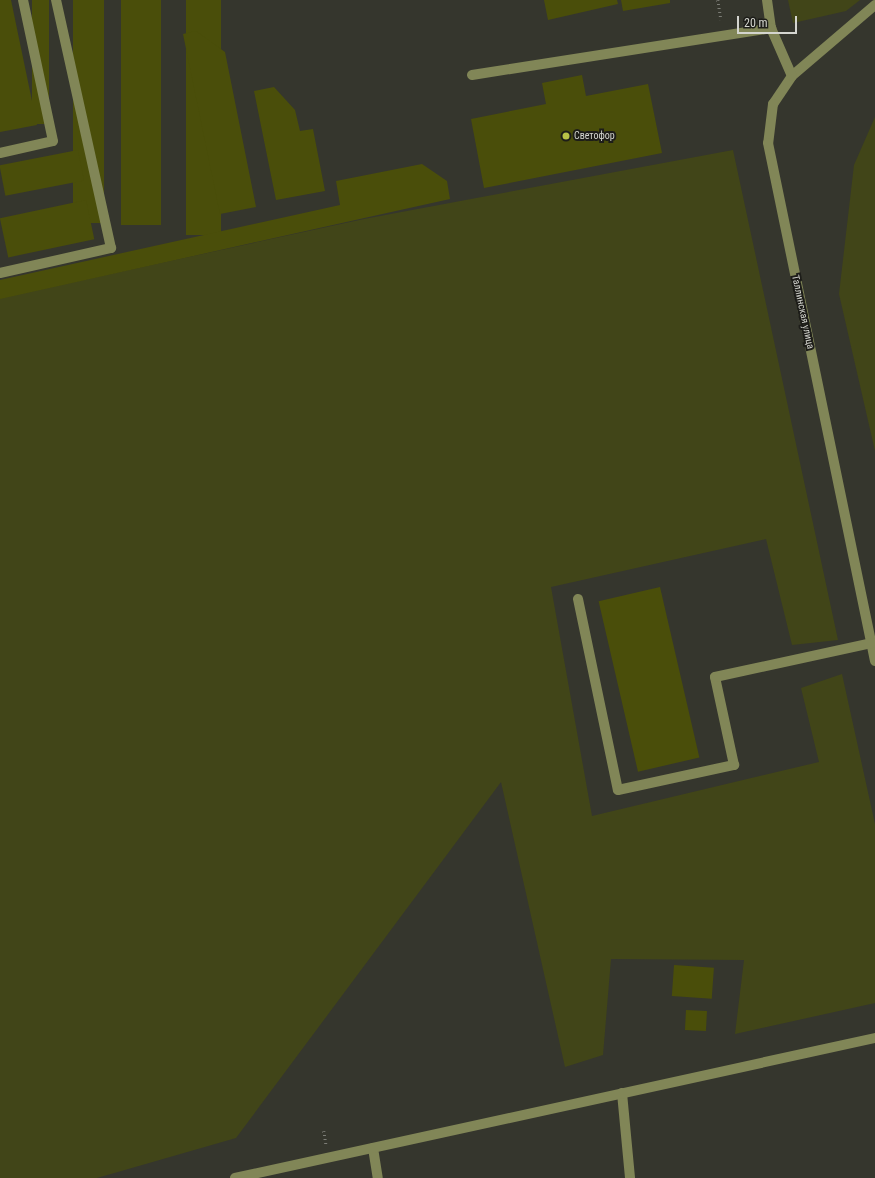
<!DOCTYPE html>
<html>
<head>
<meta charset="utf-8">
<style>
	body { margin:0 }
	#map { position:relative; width:875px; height:1178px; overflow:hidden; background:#35362d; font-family:"Roboto Condensed",sans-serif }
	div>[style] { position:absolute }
	.green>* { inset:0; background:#414518 }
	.building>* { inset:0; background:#4a4e0a; transform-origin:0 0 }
	.path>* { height:2.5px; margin-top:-1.25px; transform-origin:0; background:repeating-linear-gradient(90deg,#7c7d76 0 1px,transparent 0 4px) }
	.minor>* { height:10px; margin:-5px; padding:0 5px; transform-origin:5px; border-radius:5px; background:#818657 }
	.dots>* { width:11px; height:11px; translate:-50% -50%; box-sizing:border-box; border:2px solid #1d1d19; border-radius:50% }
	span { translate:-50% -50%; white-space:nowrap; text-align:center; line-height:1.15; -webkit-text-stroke:4px #1d1d19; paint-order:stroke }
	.poi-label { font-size:10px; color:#d4d5cf }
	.left { translate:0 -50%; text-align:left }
	.street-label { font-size:10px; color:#d4d5cf }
	.scale { position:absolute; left:737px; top:16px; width:60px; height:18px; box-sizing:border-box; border:2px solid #d4d5cf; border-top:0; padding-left:5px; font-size:12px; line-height:14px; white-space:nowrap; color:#d4d5cf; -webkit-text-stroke:3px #1d1d19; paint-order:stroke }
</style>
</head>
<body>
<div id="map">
	<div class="green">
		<div style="clip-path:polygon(788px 0,860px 0,846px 11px,793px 23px)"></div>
		<div style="clip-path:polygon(875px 117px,875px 451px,839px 294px,854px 165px)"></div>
		<div style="clip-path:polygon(733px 150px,838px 640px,792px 645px,766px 539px,551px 587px,592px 816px,819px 762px,801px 688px,842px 674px,875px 824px,875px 1003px,735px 1034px,744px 960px,611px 959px,603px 1055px,565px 1067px,501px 782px,236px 1138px,97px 1178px,0 1178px,0 298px,364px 219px)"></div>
	</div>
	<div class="building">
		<div style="clip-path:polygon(0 0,11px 0,37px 125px,0 132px)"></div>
		<div style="left:32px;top:0;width:17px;height:124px"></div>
		<div style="left:73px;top:0;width:31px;height:223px"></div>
		<div style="left:121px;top:0;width:40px;height:225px"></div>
		<div style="left:186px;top:0;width:35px;height:235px"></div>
		<div style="clip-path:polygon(544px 0,617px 0,618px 4px,548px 20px)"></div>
		<div style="clip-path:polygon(621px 0,670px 0,670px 3px,623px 11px)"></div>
		<div style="clip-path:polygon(196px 31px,225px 52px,256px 207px,220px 214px,183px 34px)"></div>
		<div style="clip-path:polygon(582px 75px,586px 96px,648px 84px,662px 153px,484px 188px,471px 119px,546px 104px,542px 83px)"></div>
		<div style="clip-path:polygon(274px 87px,295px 110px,300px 131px,313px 129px,325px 191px,276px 200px,254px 91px)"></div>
		<div style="left:78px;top:150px;width:31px;height:80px;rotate:79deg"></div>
		<div style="clip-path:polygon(422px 164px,447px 181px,450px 199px,0 299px,0 280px,340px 205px,336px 181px)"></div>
		<div style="left:86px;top:200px;width:40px;height:88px;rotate:78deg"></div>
		<div style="left:660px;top:587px;width:175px;height:63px;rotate:77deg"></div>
		<div style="left:674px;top:965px;width:40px;height:31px;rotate:4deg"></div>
		<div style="left:686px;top:1010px;width:21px;height:20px;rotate:3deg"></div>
	</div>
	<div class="path">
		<div style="left:718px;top:0;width:20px;rotate:81deg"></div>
		<div style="left:324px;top:1131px;width:13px;rotate:81deg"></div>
	</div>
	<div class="minor">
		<div style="left:767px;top:0;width:28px;rotate:82deg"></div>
		<div style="left:875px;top:5px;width:109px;rotate:139.5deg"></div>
		<div style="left:792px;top:76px;width:34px;rotate:124deg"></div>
		<div style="left:773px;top:104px;width:39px;rotate:97deg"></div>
		<div style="left:768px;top:143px;width:529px;rotate:78.33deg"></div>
		<div style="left:472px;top:75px;width:303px;rotate:-8.9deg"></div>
		<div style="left:771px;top:28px;width:52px;rotate:66.4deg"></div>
		<div style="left:0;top:153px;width:54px;rotate:-12.8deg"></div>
		<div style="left:53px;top:141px;width:144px;rotate:-102deg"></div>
		<div style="left:0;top:273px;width:114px;rotate:-12.7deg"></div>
		<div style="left:111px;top:248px;width:254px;rotate:-102.5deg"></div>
		<div style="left:578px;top:599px;width:195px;rotate:78.2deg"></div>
		<div style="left:618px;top:790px;width:119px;rotate:-12.2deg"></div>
		<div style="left:734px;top:765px;width:90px;rotate:-102.2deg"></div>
		<div style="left:715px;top:677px;width:161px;rotate:-12.2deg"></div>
		<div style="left:622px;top:1093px;width:85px;rotate:84.6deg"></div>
		<div style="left:373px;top:1148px;width:30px;rotate:81deg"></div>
		<div style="left:235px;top:1178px;width:655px;rotate:-12.34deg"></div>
	</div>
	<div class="dots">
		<div style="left:566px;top:136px;background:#b8c147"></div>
	</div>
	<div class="poi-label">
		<span class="left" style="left:574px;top:136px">Светофор</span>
	</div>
	<div class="street-label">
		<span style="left:803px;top:312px;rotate:78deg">Таллинская улица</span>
	</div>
	<div class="scale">20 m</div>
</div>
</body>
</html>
